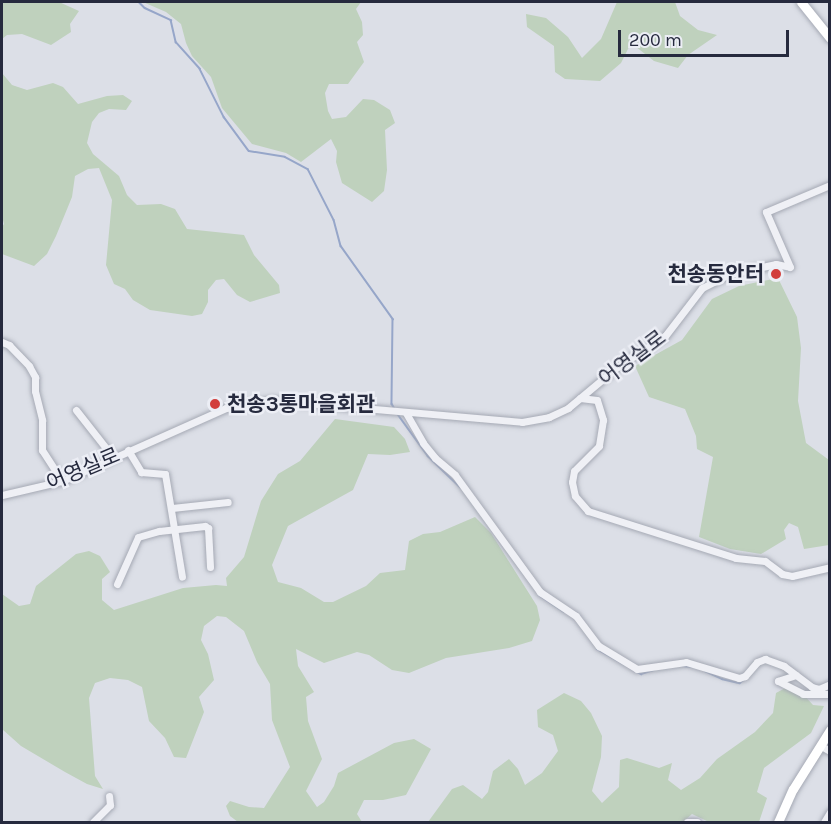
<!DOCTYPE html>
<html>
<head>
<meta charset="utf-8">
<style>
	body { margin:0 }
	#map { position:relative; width:831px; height:824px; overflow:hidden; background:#dcdfe7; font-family:Karla,"Noto Sans KR",sans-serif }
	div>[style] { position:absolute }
	.green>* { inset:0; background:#bfd1bd }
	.stream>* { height:1.5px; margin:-0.75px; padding:0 0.75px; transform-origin:0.75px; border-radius:0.75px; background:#96a6c9 }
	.roads { filter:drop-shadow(0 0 2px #a5a9b4) drop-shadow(0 0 2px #a5a9b4) }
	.street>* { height:7px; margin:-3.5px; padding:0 3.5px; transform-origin:3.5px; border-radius:3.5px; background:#eff0f5 }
	.secondary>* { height:9px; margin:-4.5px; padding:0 4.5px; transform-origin:4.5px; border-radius:4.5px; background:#fff }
	.dots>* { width:16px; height:16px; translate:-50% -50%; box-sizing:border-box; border:3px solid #eceef5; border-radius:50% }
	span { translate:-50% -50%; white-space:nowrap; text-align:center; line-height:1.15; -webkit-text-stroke:5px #eceef5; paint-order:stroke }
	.poi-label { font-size:21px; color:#262a3e; font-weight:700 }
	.right { translate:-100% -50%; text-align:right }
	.left { translate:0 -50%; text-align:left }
	.street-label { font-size:21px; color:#262a3e }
	.frame { position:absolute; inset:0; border:3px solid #262a3e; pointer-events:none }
	.scale { position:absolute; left:618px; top:30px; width:171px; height:27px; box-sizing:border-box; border:3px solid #262a3e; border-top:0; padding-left:8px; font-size:18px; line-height:21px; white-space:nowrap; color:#262a3e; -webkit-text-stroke:4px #eceef5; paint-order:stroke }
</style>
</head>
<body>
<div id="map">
	<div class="green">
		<div style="clip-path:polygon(2px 2px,59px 2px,79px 11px,70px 24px,71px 32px,51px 45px,22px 34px,7px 35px,2px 39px)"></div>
		<div style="clip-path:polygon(143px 2px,361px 2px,356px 9px,362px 22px,363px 35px,357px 42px,364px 62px,348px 84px,329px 84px,325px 93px,328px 111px,332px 119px,346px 117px,363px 99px,374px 100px,390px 110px,395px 123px,385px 130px,387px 170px,384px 191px,372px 202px,342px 183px,336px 162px,337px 151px,331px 139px,301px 162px,286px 153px,252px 144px,222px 108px,211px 77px,192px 56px,186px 43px,181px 24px,166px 12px)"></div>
		<div style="clip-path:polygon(617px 2px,675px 2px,680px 16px,698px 30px,717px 35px,688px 55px,678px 68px,654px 61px,631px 43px,621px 63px,600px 81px,565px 79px,555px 72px,554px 46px,527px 27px,526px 14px,546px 18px,568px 37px,582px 58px,601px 39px)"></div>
		<div style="clip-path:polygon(2px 73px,12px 85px,27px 90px,53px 83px,63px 87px,78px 104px,107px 96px,123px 95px,132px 101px,126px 110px,109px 109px,99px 113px,92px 122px,87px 143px,93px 154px,119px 176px,127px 195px,137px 205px,161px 204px,175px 209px,187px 229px,244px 235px,254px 255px,279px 285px,280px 293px,250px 302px,237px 295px,224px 279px,216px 280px,208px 290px,208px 302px,202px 314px,192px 316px,150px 310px,133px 300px,125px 289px,114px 284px,106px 265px,112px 200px,99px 168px,88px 169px,75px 176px,72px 197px,56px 236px,47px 254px,34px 266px,2px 254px,2px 227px,4px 224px,2px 216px)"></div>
		<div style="clip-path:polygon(778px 278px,797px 317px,801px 348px,798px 401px,806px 443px,829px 460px,829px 545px,804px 549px,798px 527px,789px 523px,784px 530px,786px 539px,761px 554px,730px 549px,699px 537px,713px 457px,697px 449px,696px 436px,685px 409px,649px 397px,635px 366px,682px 340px,712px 299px,739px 286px)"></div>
		<div style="clip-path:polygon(335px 419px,394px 427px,405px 439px,410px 452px,390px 455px,368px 454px,353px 490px,288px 526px,272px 565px,278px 582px,301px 588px,324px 602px,333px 602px,366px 586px,380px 573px,405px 570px,409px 541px,423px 534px,440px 532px,475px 517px,491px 533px,537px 606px,540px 620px,532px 641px,509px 648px,446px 658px,409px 673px,392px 670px,369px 655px,357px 652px,324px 663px,296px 649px,298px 666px,314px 692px,306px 697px,308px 721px,322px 759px,306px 791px,317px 807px,324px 802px,334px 786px,338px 773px,394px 743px,414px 739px,431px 749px,406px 795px,383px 800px,364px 800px,357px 814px,362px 822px,238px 822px,230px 816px,226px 806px,230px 801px,249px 807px,264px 808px,290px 767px,272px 720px,270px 684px,257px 662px,244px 631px,226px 617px,217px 616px,204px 626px,201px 640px,208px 654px,214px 680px,199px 697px,204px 712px,186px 758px,174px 757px,165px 738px,149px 721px,142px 687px,128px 680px,110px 678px,95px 683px,89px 698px,95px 776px,103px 789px,87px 784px,65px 772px,21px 746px,2px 729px,2px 594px,19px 606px,30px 604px,36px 586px,76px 554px,89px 551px,100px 556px,110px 572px,102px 579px,102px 600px,114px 610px,183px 588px,216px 585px,227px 586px,226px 578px,244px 557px,261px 501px,278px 474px,300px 461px)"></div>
		<div style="clip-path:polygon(787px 687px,803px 694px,813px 705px,824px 706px,811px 733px,764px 768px,757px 792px,767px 798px,759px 822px,709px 822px,692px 814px,683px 822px,428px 822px,452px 789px,463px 785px,482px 799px,488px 792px,493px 771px,509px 759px,518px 769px,525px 785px,542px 773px,558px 751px,553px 735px,538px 727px,537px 710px,564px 693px,581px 701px,591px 713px,602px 736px,601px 757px,592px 791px,602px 803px,619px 787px,620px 760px,627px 758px,659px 768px,672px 763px,668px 780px,681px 790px,700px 778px,717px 759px,755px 732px,773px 713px,776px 693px)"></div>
	</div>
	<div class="stream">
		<div style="left:139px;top:2px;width:8px;rotate:45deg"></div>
		<div style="left:145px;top:8px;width:29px;rotate:25deg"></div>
		<div style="left:171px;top:20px;width:23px;rotate:77deg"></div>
		<div style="left:176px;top:42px;width:36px;rotate:48deg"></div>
		<div style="left:200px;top:69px;width:54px;rotate:63.4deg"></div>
		<div style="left:224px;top:117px;width:42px;rotate:53.7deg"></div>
		<div style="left:249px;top:151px;width:36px;rotate:9deg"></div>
		<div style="left:285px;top:157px;width:26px;rotate:28deg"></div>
		<div style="left:308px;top:169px;width:57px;rotate:63deg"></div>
		<div style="left:334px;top:220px;width:27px;rotate:75deg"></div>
		<div style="left:341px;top:246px;width:90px;rotate:54.5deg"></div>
		<div style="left:393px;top:319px;width:85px;rotate:90.7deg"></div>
		<div style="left:392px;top:404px;width:6px;rotate:59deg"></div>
		<div style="left:397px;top:413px;width:53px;rotate:54.2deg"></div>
		<div style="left:428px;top:456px;width:45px;rotate:44.1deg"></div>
		<div style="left:539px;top:595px;width:30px;rotate:34deg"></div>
		<div style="left:597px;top:649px;width:51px;rotate:29.6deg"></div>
		<div style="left:641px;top:674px;width:14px;rotate:-17deg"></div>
		<div style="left:682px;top:666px;width:10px;rotate:6deg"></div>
		<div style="left:705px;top:671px;width:19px;rotate:25deg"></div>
		<div style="left:722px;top:679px;width:18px;rotate:13deg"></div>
		<div style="left:740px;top:683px;width:18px;rotate:-41deg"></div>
	</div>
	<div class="roads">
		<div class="street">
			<div style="left:2px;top:342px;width:8px;rotate:23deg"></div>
			<div style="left:9px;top:345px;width:29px;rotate:46deg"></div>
			<div style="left:29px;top:366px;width:13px;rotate:61deg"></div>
			<div style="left:35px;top:377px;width:14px;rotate:90deg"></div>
			<div style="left:35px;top:391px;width:30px;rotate:76deg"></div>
			<div style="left:42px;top:420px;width:30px;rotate:90deg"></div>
			<div style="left:42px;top:450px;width:37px;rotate:57deg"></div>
			<div style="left:580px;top:398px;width:17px;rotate:7deg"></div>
			<div style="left:597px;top:400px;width:21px;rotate:73deg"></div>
			<div style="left:603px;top:420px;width:26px;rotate:99deg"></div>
			<div style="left:599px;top:446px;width:35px;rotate:135deg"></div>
			<div style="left:574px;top:471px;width:11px;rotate:100deg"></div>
			<div style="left:572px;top:482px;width:14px;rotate:78deg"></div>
			<div style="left:575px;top:496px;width:20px;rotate:49deg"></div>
			<div style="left:588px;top:511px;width:155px;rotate:17.6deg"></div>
			<div style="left:736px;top:558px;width:29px;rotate:6deg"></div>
			<div style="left:765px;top:561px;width:21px;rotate:37deg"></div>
			<div style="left:782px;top:574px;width:10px;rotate:11deg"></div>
			<div style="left:792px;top:576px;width:39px;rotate:-13deg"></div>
			<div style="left:76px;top:410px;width:60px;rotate:51.8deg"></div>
			<div style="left:406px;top:413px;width:34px;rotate:60deg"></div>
			<div style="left:423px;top:443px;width:19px;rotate:51deg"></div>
			<div style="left:435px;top:458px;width:26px;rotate:40deg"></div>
			<div style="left:455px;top:475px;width:145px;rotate:54deg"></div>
			<div style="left:540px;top:592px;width:43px;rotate:33.7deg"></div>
			<div style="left:576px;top:616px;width:38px;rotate:53deg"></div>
			<div style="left:599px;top:646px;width:44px;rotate:31.2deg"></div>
			<div style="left:637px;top:669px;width:49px;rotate:-8.1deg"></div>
			<div style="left:686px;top:662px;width:55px;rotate:16.8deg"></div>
			<div style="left:739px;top:678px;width:6px;rotate:-18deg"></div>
			<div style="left:745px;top:676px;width:18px;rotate:-49deg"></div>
			<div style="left:757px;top:662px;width:9px;rotate:-21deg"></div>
			<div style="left:765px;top:659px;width:20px;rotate:20deg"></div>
			<div style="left:784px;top:666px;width:35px;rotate:37deg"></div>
			<div style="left:812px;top:687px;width:7px;rotate:16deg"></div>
			<div style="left:819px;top:689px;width:12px;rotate:-24deg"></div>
			<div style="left:128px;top:450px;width:26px;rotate:59deg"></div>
			<div style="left:141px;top:472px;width:24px;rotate:5deg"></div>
			<div style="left:165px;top:474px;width:104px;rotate:80.6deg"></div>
			<div style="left:2px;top:495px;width:62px;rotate:-13.1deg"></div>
			<div style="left:62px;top:481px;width:180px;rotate:-24deg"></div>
			<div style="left:226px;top:408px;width:47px;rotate:-9.9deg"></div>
			<div style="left:272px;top:400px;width:251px;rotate:5deg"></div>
			<div style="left:522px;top:422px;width:27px;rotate:-10deg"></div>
			<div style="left:549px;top:417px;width:21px;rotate:-25deg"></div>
			<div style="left:568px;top:408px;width:64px;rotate:-39.9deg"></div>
			<div style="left:617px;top:367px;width:57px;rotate:-32.9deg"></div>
			<div style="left:665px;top:336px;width:61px;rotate:-52.4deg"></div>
			<div style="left:702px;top:288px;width:31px;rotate:-27deg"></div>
			<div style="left:730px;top:274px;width:47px;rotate:-12.3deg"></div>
			<div style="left:776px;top:264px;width:14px;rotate:12deg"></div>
			<div style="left:790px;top:267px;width:60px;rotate:-113.6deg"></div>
			<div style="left:766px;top:212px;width:69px;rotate:-22.9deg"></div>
			<div style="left:172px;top:508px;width:56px;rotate:-6.1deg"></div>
			<div style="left:117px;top:584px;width:51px;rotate:-65.9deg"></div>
			<div style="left:138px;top:537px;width:22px;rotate:-16deg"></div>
			<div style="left:159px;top:531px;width:46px;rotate:-6.2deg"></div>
			<div style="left:205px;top:526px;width:4px;rotate:34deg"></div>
			<div style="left:208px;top:528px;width:39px;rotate:87deg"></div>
			<div style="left:796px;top:675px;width:19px;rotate:162deg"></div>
			<div style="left:778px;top:681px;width:28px;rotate:27deg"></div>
			<div style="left:803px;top:694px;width:27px"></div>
			<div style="left:821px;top:746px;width:10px;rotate:29deg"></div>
			<div style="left:93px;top:822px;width:24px;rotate:-45deg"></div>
			<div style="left:110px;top:805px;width:9px;rotate:-96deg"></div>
			<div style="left:687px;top:822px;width:10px"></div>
			<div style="left:824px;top:822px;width:12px;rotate:-59deg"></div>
		</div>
		<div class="secondary">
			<div style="left:801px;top:2px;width:46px;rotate:51.1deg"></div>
			<div style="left:778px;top:822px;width:36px;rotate:-66deg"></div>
			<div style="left:793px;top:789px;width:70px;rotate:-57.9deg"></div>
		</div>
	</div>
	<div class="dots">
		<div style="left:776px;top:274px;background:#d23e3c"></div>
		<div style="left:215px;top:404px;background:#d23e3c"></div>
	</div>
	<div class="poi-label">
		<span class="right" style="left:764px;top:274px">천송동안터</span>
		<span class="left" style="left:227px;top:404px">천송3통마을회관</span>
	</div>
	<div class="street-label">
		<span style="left:632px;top:358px;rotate:-37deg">어영실로</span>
		<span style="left:83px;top:469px;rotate:-23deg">어영실로</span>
	</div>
	<div class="frame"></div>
	<div class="scale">200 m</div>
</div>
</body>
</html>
